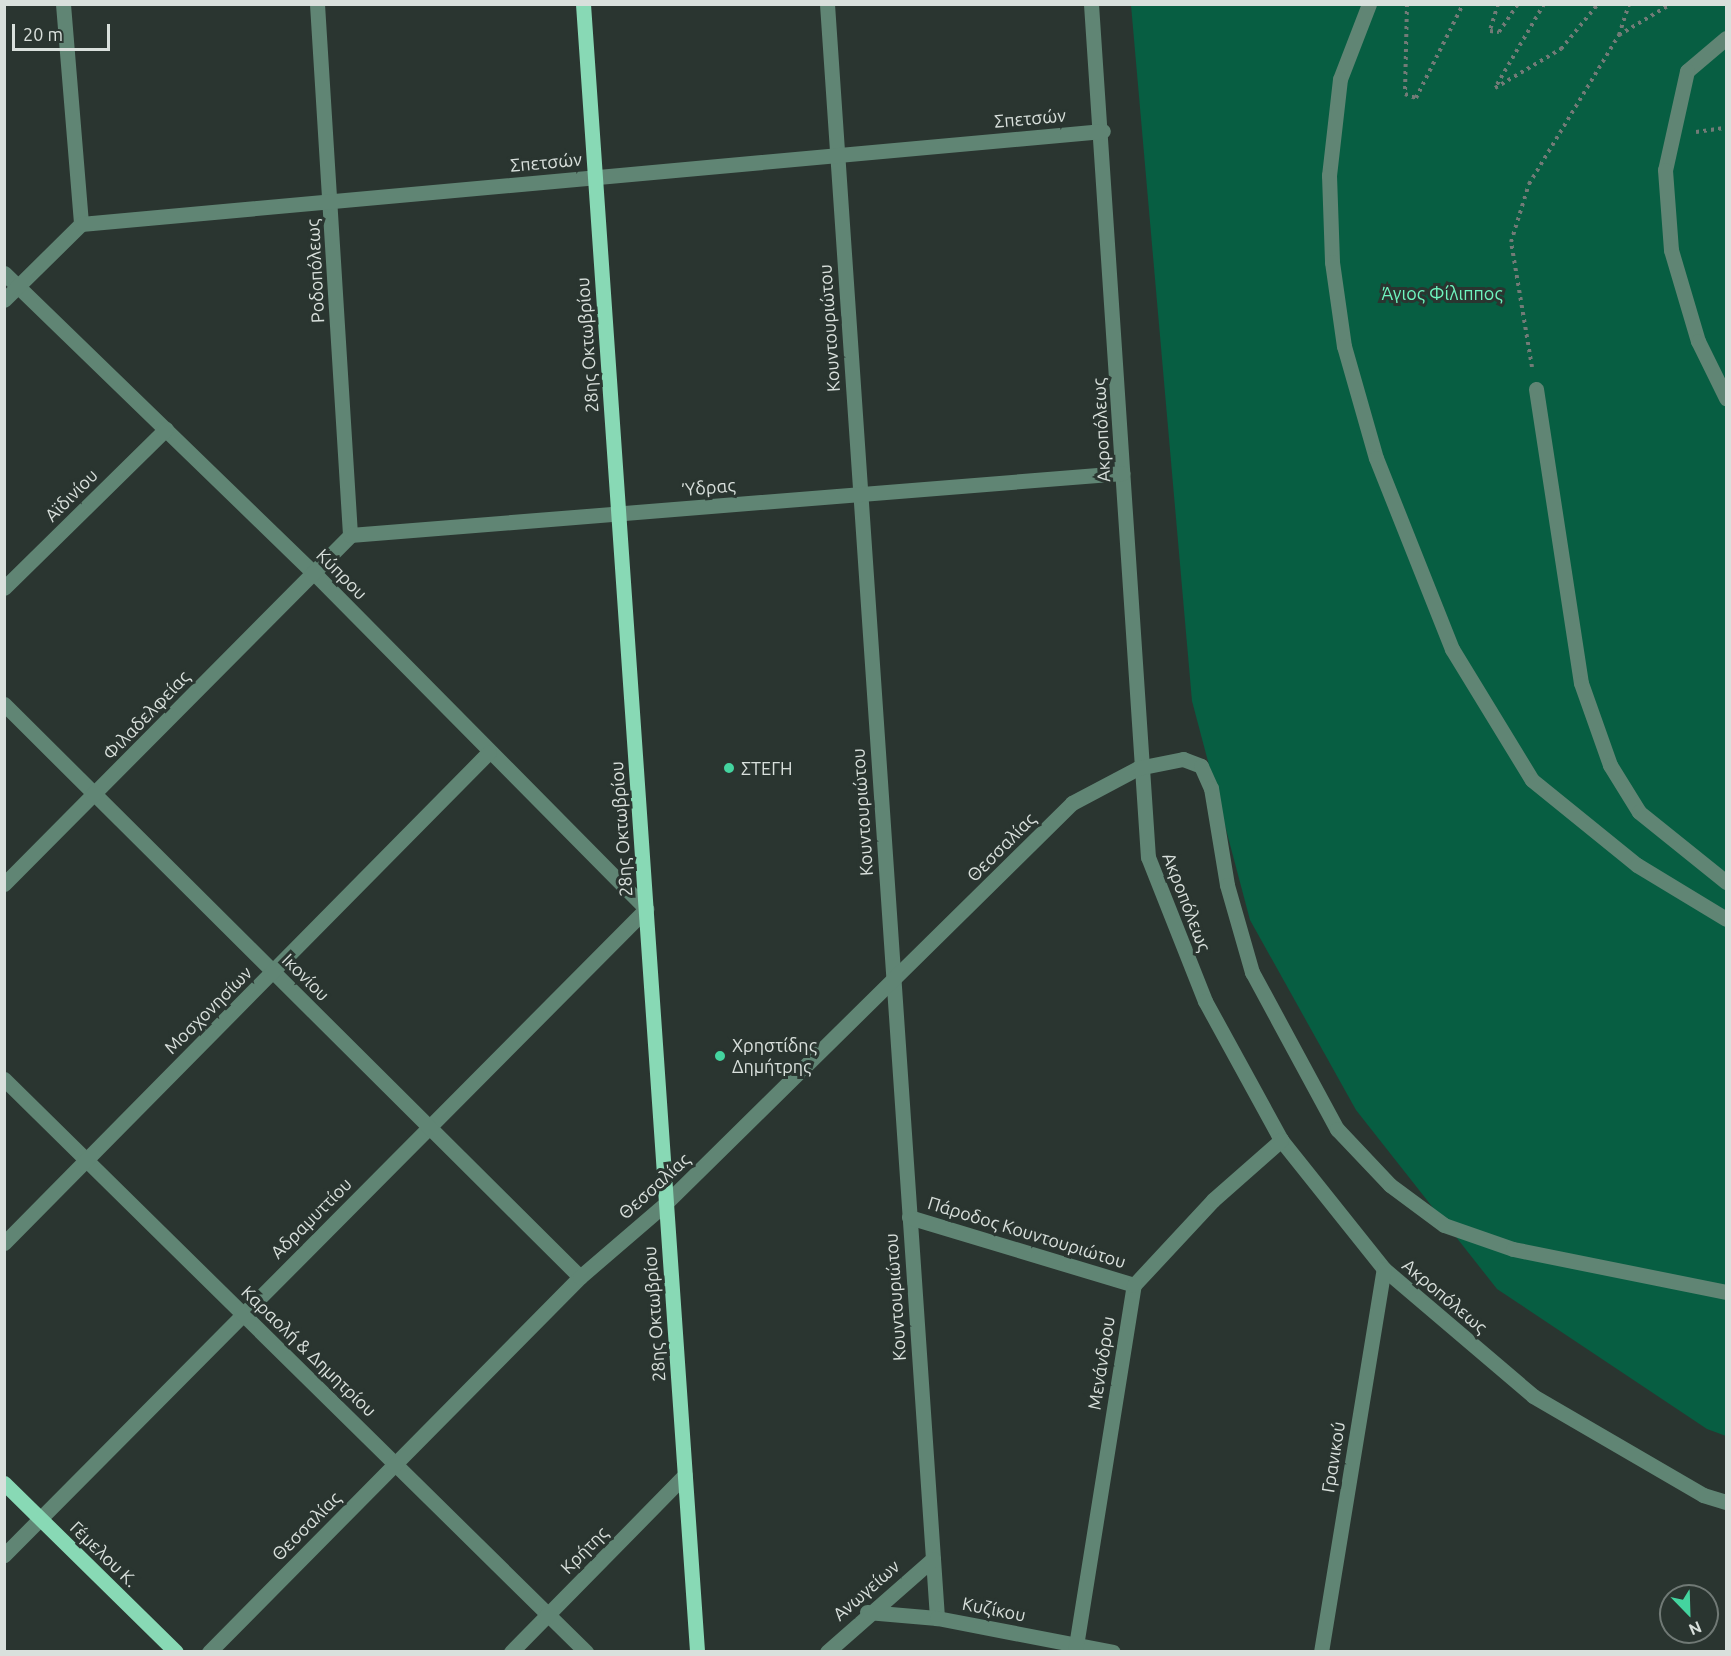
<!DOCTYPE html>
<html>
<head>
<meta charset="utf-8">
<style>
	body { margin:0 }
	#map { position:relative; width:1731px; height:1656px; overflow:hidden; background:#2a3530; font-family:Ubuntu,sans-serif }
	div>[style] { position:absolute }
	.green>* { inset:0; background:#075e42 }
	.path>* { height:4px; margin-top:-2px; transform-origin:0; background:repeating-linear-gradient(90deg,#727b77 0 3px,transparent 0 7.5px) }
	.minor>* { height:15px; margin:-7.5px; padding:0 7.5px; transform-origin:7.5px; border-radius:7.5px; background:#608574 }
	.major>* { height:15px; margin:-7.5px; padding:0 7.5px; transform-origin:7.5px; border-radius:7.5px; background:#88d9b5 }
	.dots>* { width:16px; height:16px; translate:-50% -50%; box-sizing:border-box; border:3px solid #2a3530; border-radius:50% }
	span { translate:-50% -50%; white-space:nowrap; text-align:center; line-height:1.15; -webkit-text-stroke:6px #2a3530; paint-order:stroke }
	.street-label { font-size:18px; color:#d9e0dc }
	.park-label { font-size:18px; color:#6ff5bf }
	.poi-label { font-size:18px; color:#d9e0dc }
	.left { translate:0 -50%; text-align:left }
	.frame { position:absolute; inset:0; border:6px solid #d9e0dc; pointer-events:none }
	.north { position:absolute; left:1659px; top:1584px; width:60px; height:60px; box-sizing:border-box; background:#2a3530; border:2px solid #707975; border-radius:50%; rotate:157deg; font-size:16px; font-weight:700; line-height:24px; text-align:center; color:#d9e0dc }
	.north::after { content:''; display:block; margin:auto; width:21px; height:27px; background:#44d49f; clip-path:polygon(50% 0,100% 100%,50% 72%,0 100%) }
	.scale { position:absolute; left:12px; top:24px; width:98px; height:27px; box-sizing:border-box; border:3px solid #d9e0dc; border-top:0; padding-left:8px; font-size:18px; line-height:21px; white-space:nowrap; color:#d9e0dc; -webkit-text-stroke:4px #2a3530; paint-order:stroke }
</style>
</head>
<body>
<div id="map">
	<div class="green">
		<div style="clip-path:polygon(1131px 5px,1726px 5px,1726px 1436px,1707px 1429px,1497px 1289px,1356px 1110px,1250px 920px,1192px 701px)"></div>
	</div>
	<div class="path">
		<div style="left:1407px;top:4px;width:90px;rotate:91.3deg"></div>
		<div style="left:1405px;top:94px;width:12px;rotate:20deg"></div>
		<div style="left:1416px;top:98px;width:105px;rotate:-63.4deg"></div>
		<div style="left:1498px;top:4px;width:28px;rotate:107deg"></div>
		<div style="left:1490px;top:31px;width:9px;rotate:6deg"></div>
		<div style="left:1499px;top:32px;width:34px;rotate:-56deg"></div>
		<div style="left:1544px;top:4px;width:97px;rotate:120.3deg"></div>
		<div style="left:1495px;top:88px;width:77px;rotate:-30.6deg"></div>
		<div style="left:1561px;top:49px;width:58px;rotate:-50.6deg"></div>
		<div style="left:1619px;top:35px;width:33px;rotate:-72deg"></div>
		<div style="left:1696px;top:132px;width:30px;rotate:-8deg"></div>
		<div style="left:1532px;top:367px;width:127px;rotate:-99.5deg"></div>
		<div style="left:1511px;top:242px;width:61px;rotate:-72.8deg"></div>
		<div style="left:1529px;top:184px;width:174px;rotate:-58.9deg"></div>
		<div style="left:1619px;top:35px;width:61px;rotate:-30.8deg"></div>
	</div>
	<div class="minor">
		<div style="left:63px;top:4px;width:221px;rotate:85.3deg"></div>
		<div style="left:317px;top:4px;width:532px;rotate:86.44deg"></div>
		<div style="left:827px;top:4px;width:1618px;rotate:86.1deg"></div>
		<div style="left:1091px;top:4px;width:855px;rotate:86.18deg"></div>
		<div style="left:1148px;top:857px;width:155px;rotate:68.4deg"></div>
		<div style="left:1205px;top:1001px;width:158px;rotate:61.3deg"></div>
		<div style="left:1281px;top:1140px;width:165px;rotate:51.4deg"></div>
		<div style="left:1384px;top:1269px;width:196px;rotate:40.4deg"></div>
		<div style="left:1533px;top:1396px;width:197px;rotate:30.2deg"></div>
		<div style="left:1703px;top:1495px;width:24px;rotate:17deg"></div>
		<div style="left:1369px;top:4px;width:80px;rotate:111.1deg"></div>
		<div style="left:1340px;top:79px;width:97px;rotate:96.5deg"></div>
		<div style="left:1329px;top:175px;width:87px;rotate:88deg"></div>
		<div style="left:1332px;top:262px;width:85px;rotate:81.9deg"></div>
		<div style="left:1344px;top:346px;width:116px;rotate:74.1deg"></div>
		<div style="left:1376px;top:458px;width:206px;rotate:68.3deg"></div>
		<div style="left:1452px;top:649px;width:153px;rotate:58.6deg"></div>
		<div style="left:1532px;top:780px;width:135px;rotate:39deg"></div>
		<div style="left:1637px;top:865px;width:104px;rotate:31.2deg"></div>
		<div style="left:1726px;top:38px;width:51px;rotate:139.8deg"></div>
		<div style="left:1687px;top:71px;width:101px;rotate:102.5deg"></div>
		<div style="left:1665px;top:170px;width:80px;rotate:85.7deg"></div>
		<div style="left:1671px;top:250px;width:95px;rotate:73.5deg"></div>
		<div style="left:1698px;top:341px;width:64px;rotate:63.8deg"></div>
		<div style="left:4px;top:273px;width:430px;rotate:44.1deg"></div>
		<div style="left:313px;top:572px;width:474px;rotate:45.3deg"></div>
		<div style="left:646px;top:909px;width:911px;rotate:134.82deg"></div>
		<div style="left:4px;top:300px;width:108px;rotate:-44.6deg"></div>
		<div style="left:81px;top:224px;width:1026px;rotate:-5.2deg"></div>
		<div style="left:1536px;top:389px;width:297px;rotate:81.3deg"></div>
		<div style="left:1581px;top:683px;width:87px;rotate:70.5deg"></div>
		<div style="left:1610px;top:765px;width:55px;rotate:58.3deg"></div>
		<div style="left:1639px;top:812px;width:112px;rotate:38.8deg"></div>
		<div style="left:4px;top:588px;width:227px;rotate:-44.5deg"></div>
		<div style="left:4px;top:704px;width:812px;rotate:44.85deg"></div>
		<div style="left:4px;top:884px;width:491px;rotate:-45.2deg"></div>
		<div style="left:350px;top:535px;width:775px;rotate:-4.59deg"></div>
		<div style="left:4px;top:1079px;width:817px;rotate:44.55deg"></div>
		<div style="left:909px;top:1217px;width:235px;rotate:16.8deg"></div>
		<div style="left:4px;top:1243px;width:690px;rotate:-45.35deg"></div>
		<div style="left:867px;top:1612px;width:70px;rotate:4.9deg"></div>
		<div style="left:937px;top:1618px;width:179px;rotate:10.9deg"></div>
		<div style="left:209px;top:1652px;width:528px;rotate:-45.31deg"></div>
		<div style="left:580px;top:1277px;width:113px;rotate:-40.7deg"></div>
		<div style="left:666px;top:1203px;width:570px;rotate:-44.57deg"></div>
		<div style="left:1072px;top:803px;width:75px;rotate:-27.9deg"></div>
		<div style="left:1138px;top:768px;width:46px;rotate:-11.3deg"></div>
		<div style="left:1183px;top:759px;width:19px;rotate:21deg"></div>
		<div style="left:1201px;top:766px;width:24px;rotate:66deg"></div>
		<div style="left:1211px;top:788px;width:98px;rotate:80.6deg"></div>
		<div style="left:1227px;top:885px;width:91px;rotate:74deg"></div>
		<div style="left:1252px;top:972px;width:179px;rotate:61.6deg"></div>
		<div style="left:1337px;top:1129px;width:77px;rotate:46.6deg"></div>
		<div style="left:1390px;top:1185px;width:67px;rotate:36.5deg"></div>
		<div style="left:1444px;top:1225px;width:73px;rotate:19.2deg"></div>
		<div style="left:1513px;top:1249px;width:217px;rotate:11.4deg"></div>
		<div style="left:511px;top:1652px;width:248px;rotate:-45.5deg"></div>
		<div style="left:827px;top:1652px;width:141px;rotate:-41.3deg"></div>
		<div style="left:1075px;top:1652px;width:372px;rotate:-80.9deg"></div>
		<div style="left:1134px;top:1285px;width:116px;rotate:-47.1deg"></div>
		<div style="left:1213px;top:1200px;width:91px;rotate:-41.4deg"></div>
		<div style="left:1321px;top:1652px;width:388px;rotate:-80.7deg"></div>
	</div>
	<div class="major">
		<div style="left:583px;top:4px;width:1652px;rotate:86.04deg"></div>
		<div style="left:4px;top:1483px;width:241px;rotate:44.5deg"></div>
	</div>
	<div class="dots">
		<div style="left:729px;top:768px;background:#44d49f"></div>
		<div style="left:720px;top:1056px;background:#44d49f"></div>
	</div>
	<div class="street-label">
		<span style="left:1030px;top:118px;rotate:-5deg">Σπετσών</span>
		<span style="left:546px;top:162px;rotate:-5deg">Σπετσών</span>
		<span style="left:315px;top:271px;rotate:-93deg">Ροδοπόλεως</span>
		<span style="left:829px;top:328px;rotate:-94deg">Κουντουριώτου</span>
		<span style="left:587px;top:345px;rotate:-94deg">28ης Οκτωβρίου</span>
		<span style="left:1101px;top:430px;rotate:-93deg">Ακροπόλεως</span>
		<span style="left:709px;top:487px;rotate:-5deg">Ύδρας</span>
		<span style="left:71px;top:495px;rotate:-45deg">Αϊδινίου</span>
		<span style="left:342px;top:574px;rotate:45deg">Κύπρου</span>
		<span style="left:146px;top:715px;rotate:-46deg">Φιλαδελφείας</span>
		<span style="left:862px;top:812px;rotate:-94deg">Κουντουριώτου</span>
		<span style="left:621px;top:829px;rotate:-94deg">28ης Οκτωβρίου</span>
		<span style="left:1001px;top:847px;rotate:-45deg">Θεσσαλίας</span>
		<span style="left:1187px;top:902px;rotate:69deg">Ακροπόλεως</span>
		<span style="left:306px;top:977px;rotate:45deg">Ικονίου</span>
		<span style="left:208px;top:1010px;rotate:-45deg">Μοσχονησίων</span>
		<span style="left:654px;top:1186px;rotate:-42deg">Θεσσαλίας</span>
		<span style="left:311px;top:1218px;rotate:-45deg">Αδραμυττίου</span>
		<span style="left:1027px;top:1232px;rotate:17deg">Πάροδος Κουντουριώτου</span>
		<span style="left:1445px;top:1296px;rotate:40deg">Ακροπόλεως</span>
		<span style="left:895px;top:1297px;rotate:-94deg">Κουντουριώτου</span>
		<span style="left:654px;top:1314px;rotate:-94deg">28ης Οκτωβρίου</span>
		<span style="left:309px;top:1351px;rotate:44deg">Καραολή &amp; Δημητρίου</span>
		<span style="left:1101px;top:1363px;rotate:-81deg">Μενάνδρου</span>
		<span style="left:1333px;top:1457px;rotate:-81deg">Γρανικού</span>
		<span style="left:306px;top:1526px;rotate:-45deg">Θεσσαλίας</span>
		<span style="left:584px;top:1550px;rotate:-45deg">Κρήτης</span>
		<span style="left:104px;top:1554px;rotate:44deg">Γέμελου Κ.</span>
		<span style="left:866px;top:1590px;rotate:-41deg">Ανωγείων</span>
		<span style="left:994px;top:1609px;rotate:11deg">Κυζίκου</span>
	</div>
	<div class="park-label">
		<span style="left:1442px;top:293px">Άγιος Φίλιππος</span>
	</div>
	<div class="poi-label">
		<span class="left" style="left:741px;top:768px">ΣΤΕΓΗ</span>
		<span class="left" style="left:732px;top:1056px">Χρηστίδης<br>Δημήτρης</span>
	</div>
	<div class="frame"></div>
	<div class="north">N</div>
	<div class="scale">20 m</div>
</div>
</body>
</html>
